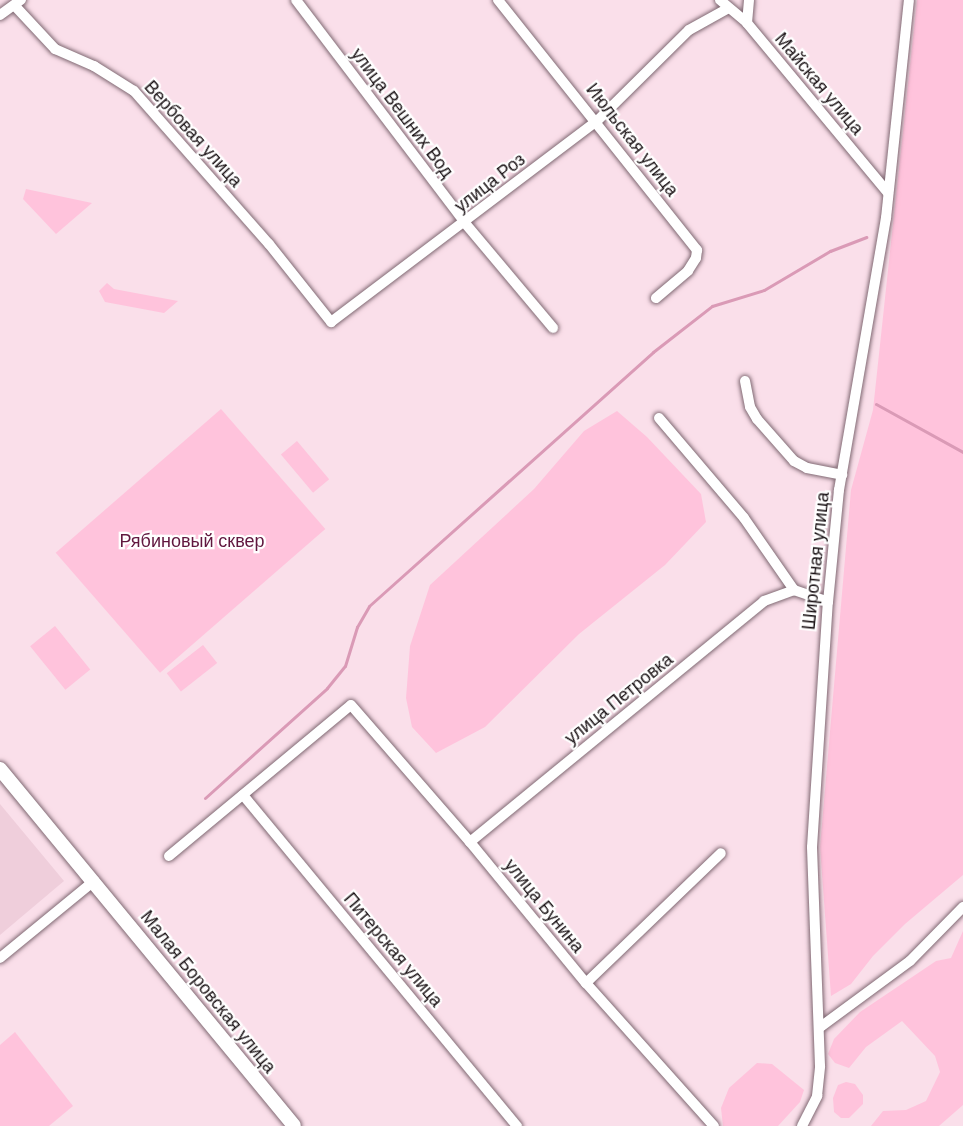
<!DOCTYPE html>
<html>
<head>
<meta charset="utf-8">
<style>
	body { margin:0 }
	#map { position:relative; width:963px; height:1126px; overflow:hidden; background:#fadfea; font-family:"DM Sans",sans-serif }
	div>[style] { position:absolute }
	.built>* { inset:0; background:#efcedb }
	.green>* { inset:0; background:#ffc3dc; transform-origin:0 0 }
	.stream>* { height:3px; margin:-1.5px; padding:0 1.5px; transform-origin:1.5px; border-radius:1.5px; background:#da9ab6 }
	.roads { filter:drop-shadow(0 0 2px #806973) drop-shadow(0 0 2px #806973) }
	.minor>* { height:10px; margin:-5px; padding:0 5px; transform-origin:5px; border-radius:5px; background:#fff }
	.tertiary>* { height:14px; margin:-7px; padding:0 7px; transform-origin:7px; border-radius:7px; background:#fff }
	span { translate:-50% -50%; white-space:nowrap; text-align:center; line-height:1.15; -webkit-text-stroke:4.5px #fff; paint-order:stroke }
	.street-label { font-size:18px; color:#191114 }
	.park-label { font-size:18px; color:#61173f }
</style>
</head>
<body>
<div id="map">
	<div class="built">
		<div style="clip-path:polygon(0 804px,64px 881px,0 935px)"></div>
	</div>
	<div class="green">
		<div style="clip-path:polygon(917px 0,963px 0,963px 875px,905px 924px,873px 956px,851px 984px,831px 996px,820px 847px,851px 490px,873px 410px)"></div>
		<div style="clip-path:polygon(26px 189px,92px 203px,56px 234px,23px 199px)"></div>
		<div style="clip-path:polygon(107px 283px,114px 289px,178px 301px,164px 313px,105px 302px,99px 291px)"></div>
		<div style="left:221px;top:409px;width:159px;height:219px;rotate:49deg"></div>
		<div style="clip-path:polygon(617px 411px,647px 437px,701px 494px,706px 522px,665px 565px,579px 634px,485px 727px,436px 753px,412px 727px,406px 698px,410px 646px,430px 585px,534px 489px,584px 431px)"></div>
		<div style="left:297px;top:441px;width:50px;height:21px;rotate:50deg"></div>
		<div style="left:55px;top:626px;width:56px;height:32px;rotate:51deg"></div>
		<div style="left:203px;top:645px;width:23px;height:46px;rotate:52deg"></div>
		<div style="clip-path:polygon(963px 931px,963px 1105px,939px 1126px,871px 1126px,883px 1111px,906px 1110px,926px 1101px,940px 1072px,935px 1056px,902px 1021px,866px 1047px,849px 1068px,835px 1063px,828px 1054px,834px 1039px,860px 1012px,936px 961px,951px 958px)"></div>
		<div style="clip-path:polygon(15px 1032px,73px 1106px,49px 1126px,0 1126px,0 1045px)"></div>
		<div style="clip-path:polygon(757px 1063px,772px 1064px,804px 1090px,800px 1102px,778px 1126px,723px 1126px,721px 1108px,729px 1088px)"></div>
		<div style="clip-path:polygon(846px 1082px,855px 1084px,863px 1095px,863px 1104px,849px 1118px,841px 1118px,834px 1112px,833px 1098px,838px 1085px)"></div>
	</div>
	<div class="stream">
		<div style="left:876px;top:404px;width:99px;rotate:28.9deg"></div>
		<div style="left:205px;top:798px;width:164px;rotate:-42deg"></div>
		<div style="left:327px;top:688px;width:28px;rotate:-51deg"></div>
		<div style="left:345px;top:666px;width:41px;rotate:-72.9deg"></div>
		<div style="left:357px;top:627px;width:24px;rotate:-60deg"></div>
		<div style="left:369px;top:606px;width:381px;rotate:-41.8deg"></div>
		<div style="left:653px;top:352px;width:75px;rotate:-37.9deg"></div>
		<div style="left:712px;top:306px;width:54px;rotate:-17.1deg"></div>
		<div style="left:764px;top:290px;width:77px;rotate:-30.6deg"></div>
		<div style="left:830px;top:251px;width:39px;rotate:-21deg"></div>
	</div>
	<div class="roads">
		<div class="minor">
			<div style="left:296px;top:0;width:280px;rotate:52.8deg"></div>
			<div style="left:465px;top:223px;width:137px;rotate:50deg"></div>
			<div style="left:498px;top:0;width:320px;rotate:51.5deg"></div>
			<div style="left:697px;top:250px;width:8px;rotate:97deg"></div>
			<div style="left:696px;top:258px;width:15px;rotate:122deg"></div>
			<div style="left:688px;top:271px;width:42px;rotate:139.8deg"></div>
			<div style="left:720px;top:0;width:35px;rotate:40deg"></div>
			<div style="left:747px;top:23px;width:221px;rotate:50.3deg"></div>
			<div style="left:15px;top:6px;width:59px;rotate:47.1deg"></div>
			<div style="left:55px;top:49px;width:43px;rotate:23.6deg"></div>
			<div style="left:94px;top:66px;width:47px;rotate:32deg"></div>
			<div style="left:134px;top:91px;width:204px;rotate:48.6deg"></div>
			<div style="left:269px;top:244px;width:100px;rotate:51.5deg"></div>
			<div style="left:331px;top:322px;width:333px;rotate:-37.1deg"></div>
			<div style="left:597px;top:121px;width:129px;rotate:-44.7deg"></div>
			<div style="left:689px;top:30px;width:43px;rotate:-28.9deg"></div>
			<div style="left:0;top:15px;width:26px;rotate:-36deg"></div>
			<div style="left:747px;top:23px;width:23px;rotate:-85deg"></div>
			<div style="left:745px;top:381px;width:26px;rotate:79deg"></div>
			<div style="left:750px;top:407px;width:14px;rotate:60deg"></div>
			<div style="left:757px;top:419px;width:56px;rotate:48.6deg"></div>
			<div style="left:794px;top:461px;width:15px;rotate:28deg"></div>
			<div style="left:807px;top:468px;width:36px;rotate:11deg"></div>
			<div style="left:659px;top:418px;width:131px;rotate:49.6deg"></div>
			<div style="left:744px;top:518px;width:88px;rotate:55.2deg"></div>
			<div style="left:794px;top:590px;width:36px;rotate:19deg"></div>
			<div style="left:243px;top:795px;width:430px;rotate:50.4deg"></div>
			<div style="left:470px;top:842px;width:380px;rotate:-39.3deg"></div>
			<div style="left:764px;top:601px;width:32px;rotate:-20deg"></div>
			<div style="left:169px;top:856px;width:236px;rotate:-39.7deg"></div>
			<div style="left:351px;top:705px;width:181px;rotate:49deg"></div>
			<div style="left:470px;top:842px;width:183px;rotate:50.6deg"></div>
			<div style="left:586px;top:983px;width:192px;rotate:48.2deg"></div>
			<div style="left:0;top:958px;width:122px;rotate:-39.3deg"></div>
			<div style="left:586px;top:983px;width:187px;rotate:-43.9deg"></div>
			<div style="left:819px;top:1028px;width:113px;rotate:-36.4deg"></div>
			<div style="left:910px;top:961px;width:76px;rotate:-45.5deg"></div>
			<div style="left:802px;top:1126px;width:34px;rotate:-63deg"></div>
			<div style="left:817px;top:1096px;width:30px;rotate:-84deg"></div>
			<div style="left:820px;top:1066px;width:219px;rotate:-92.1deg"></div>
			<div style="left:812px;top:847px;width:246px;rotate:-86.3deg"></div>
			<div style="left:828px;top:602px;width:113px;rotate:-84.4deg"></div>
			<div style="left:839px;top:490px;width:276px;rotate:-80.2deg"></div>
			<div style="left:886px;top:218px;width:219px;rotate:-84deg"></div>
		</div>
		<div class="tertiary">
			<div style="left:0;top:769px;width:462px;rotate:50.5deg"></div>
		</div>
	</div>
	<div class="street-label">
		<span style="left:819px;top:84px;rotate:50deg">Майская улица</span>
		<span style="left:402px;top:113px;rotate:53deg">улица Вешних Вод</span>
		<span style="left:193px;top:134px;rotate:48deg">Вербовая улица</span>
		<span style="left:632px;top:140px;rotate:52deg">Июльская улица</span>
		<span style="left:490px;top:183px;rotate:-38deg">улица Роз</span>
		<span style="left:816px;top:561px;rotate:-84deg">Широтная улица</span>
		<span style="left:619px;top:699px;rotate:-39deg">улица Петровка</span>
		<span style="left:544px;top:906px;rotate:51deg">улица Бунина</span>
		<span style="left:393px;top:950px;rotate:50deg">Питерская улица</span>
		<span style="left:208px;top:992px;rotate:51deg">Малая Боровская улица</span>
	</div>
	<div class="park-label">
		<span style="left:192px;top:541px">Рябиновый сквер</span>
	</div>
</div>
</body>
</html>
